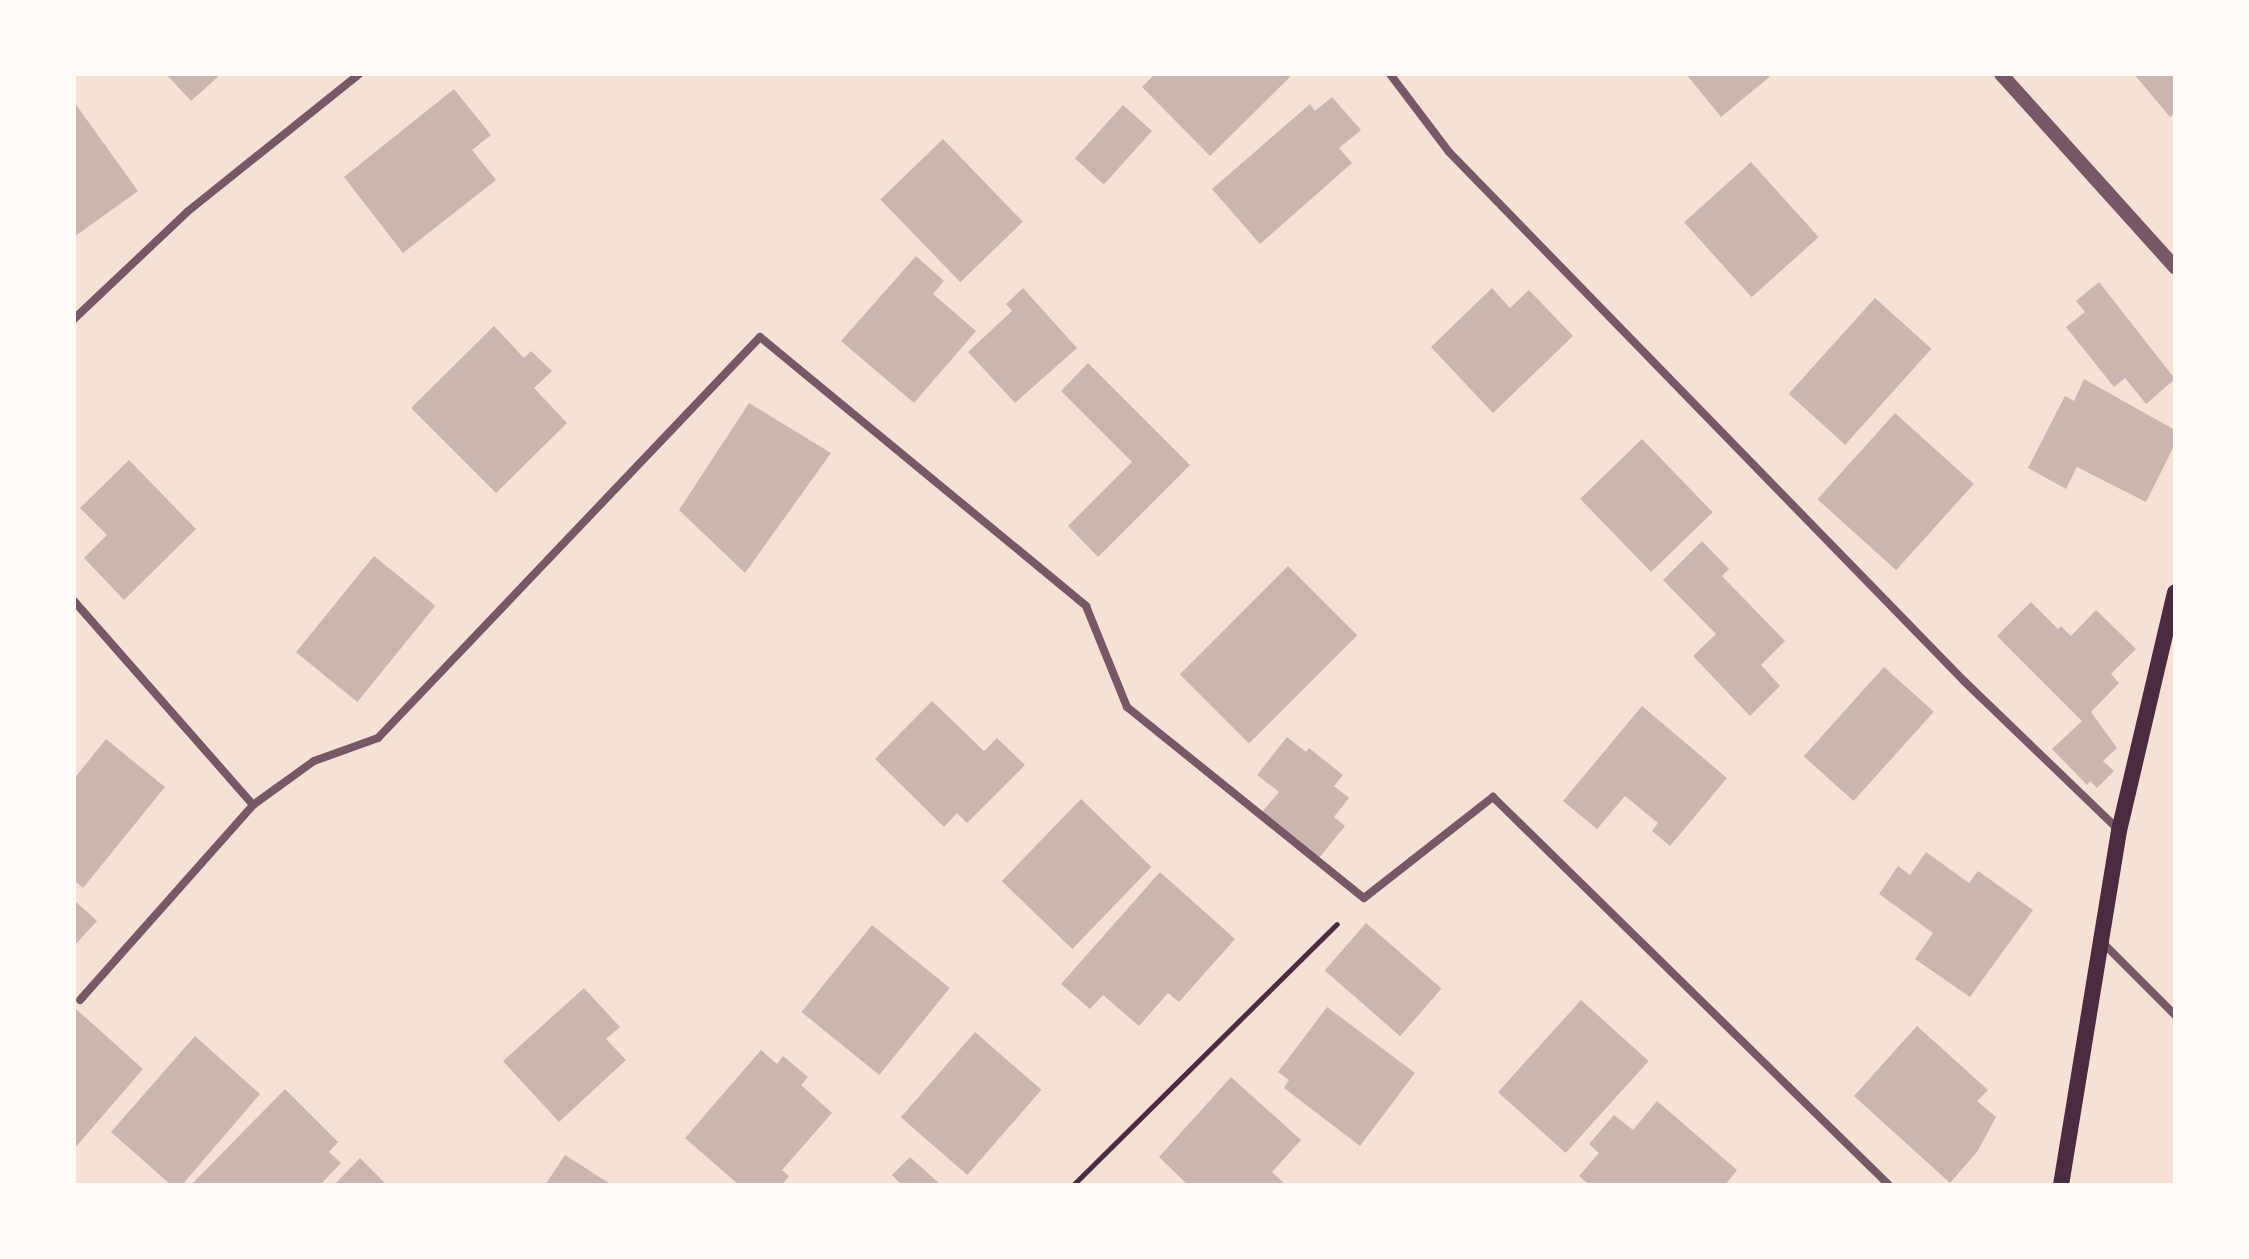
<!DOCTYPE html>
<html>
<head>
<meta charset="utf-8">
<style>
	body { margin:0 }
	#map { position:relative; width:2249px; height:1259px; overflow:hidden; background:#f7e1d7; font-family:"DejaVu Sans",sans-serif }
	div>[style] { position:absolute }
	.building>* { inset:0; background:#ccb4b1; transform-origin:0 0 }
	.path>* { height:5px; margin:-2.5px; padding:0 2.5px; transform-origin:2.5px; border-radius:2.5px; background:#4a2c40 }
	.minor>* { height:8px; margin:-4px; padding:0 4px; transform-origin:4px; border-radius:4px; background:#755966 }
	.tertiary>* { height:14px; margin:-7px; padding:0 7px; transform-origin:7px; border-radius:7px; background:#755966 }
	.secondary>* { height:16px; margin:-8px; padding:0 8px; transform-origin:8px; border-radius:8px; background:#4a2c40 }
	span { translate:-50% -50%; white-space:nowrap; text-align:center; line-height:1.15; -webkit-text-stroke:8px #fffaf5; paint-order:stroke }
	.frame { position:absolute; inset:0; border:76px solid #fffaf5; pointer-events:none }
</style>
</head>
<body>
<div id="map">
	<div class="building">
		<div style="clip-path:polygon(166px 74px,221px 74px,191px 101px)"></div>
		<div style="clip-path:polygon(1155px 74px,1293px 74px,1210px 156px,1142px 87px)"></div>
		<div style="clip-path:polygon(1686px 74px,1773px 74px,1721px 117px)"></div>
		<div style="clip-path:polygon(2134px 74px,2175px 74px,2175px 113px,2170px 117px)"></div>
		<div style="clip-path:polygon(454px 89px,491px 135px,472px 150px,496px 180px,403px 253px,344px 177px)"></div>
		<div style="clip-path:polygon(1332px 97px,1361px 130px,1339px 148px,1352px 163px,1260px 244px,1212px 189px,1310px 104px,1315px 111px)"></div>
		<div style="clip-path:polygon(74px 102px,138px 191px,74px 237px)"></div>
		<div style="left:1123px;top:105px;width:39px;height:72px;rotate:42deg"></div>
		<div style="left:943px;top:139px;width:115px;height:87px;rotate:46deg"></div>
		<div style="left:1751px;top:162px;width:101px;height:90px;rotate:48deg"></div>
		<div style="clip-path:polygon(916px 256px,944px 281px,933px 294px,976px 331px,914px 403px,841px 341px)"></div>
		<div style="clip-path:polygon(2099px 282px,2175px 379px,2146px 404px,2125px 378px,2114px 387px,2066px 327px,2085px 312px,2076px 301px)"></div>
		<div style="clip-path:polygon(1023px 288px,1077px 348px,1015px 403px,968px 352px,1012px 311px,1006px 304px)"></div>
		<div style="clip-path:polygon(1492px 288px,1510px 308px,1529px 290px,1573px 336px,1493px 413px,1431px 347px)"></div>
		<div style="left:1875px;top:298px;width:76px;height:129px;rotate:42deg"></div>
		<div style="clip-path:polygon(494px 326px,524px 358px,531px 351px,552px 371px,534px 388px,567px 423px,496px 493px,411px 408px)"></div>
		<div style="clip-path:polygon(1088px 363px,1190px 465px,1098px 557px,1068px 526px,1132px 462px,1061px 391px)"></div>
		<div style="clip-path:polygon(2084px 379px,2175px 430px,2175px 444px,2146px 502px,2077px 467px,2066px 489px,2028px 468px,2065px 396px,2074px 401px)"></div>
		<div style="clip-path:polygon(749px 403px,831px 453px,745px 573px,679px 510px)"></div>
		<div style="left:1895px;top:413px;width:106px;height:116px;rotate:42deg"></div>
		<div style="left:1642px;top:439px;width:102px;height:86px;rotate:46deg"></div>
		<div style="clip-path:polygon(129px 460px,196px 529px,124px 600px,84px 558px,107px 535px,80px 508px)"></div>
		<div style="clip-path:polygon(1702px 541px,1729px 569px,1722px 576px,1785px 641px,1761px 665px,1780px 686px,1750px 716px,1693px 656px,1716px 634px,1663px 580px)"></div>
		<div style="left:374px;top:556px;width:79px;height:124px;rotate:39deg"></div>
		<div style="left:1288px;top:566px;width:98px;height:153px;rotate:45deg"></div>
		<div style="clip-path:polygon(2031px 602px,2058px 629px,2061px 626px,2071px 636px,2096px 610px,2136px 649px,2111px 674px,2119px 683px,2091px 712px,2117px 748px,2103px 761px,2114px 771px,2097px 788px,2090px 781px,2087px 785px,2052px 749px,2082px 721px,1997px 636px)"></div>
		<div style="left:1884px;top:667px;width:67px;height:120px;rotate:42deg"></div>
		<div style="clip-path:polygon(932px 701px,984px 751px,997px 738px,1025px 765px,967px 823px,957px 813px,944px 827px,875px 759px)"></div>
		<div style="clip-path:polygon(1642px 706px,1727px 778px,1670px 846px,1652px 831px,1658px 823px,1625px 796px,1597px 829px,1563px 801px)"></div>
		<div style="clip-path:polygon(1287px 737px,1306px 752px,1309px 748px,1343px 775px,1334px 786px,1349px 798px,1334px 817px,1345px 826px,1319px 858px,1262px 812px,1279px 792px,1257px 775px)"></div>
		<div style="clip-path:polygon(106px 739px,165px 787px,83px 888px,74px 880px,74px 779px)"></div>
		<div style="left:1081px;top:799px;width:98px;height:114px;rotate:44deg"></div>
		<div style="clip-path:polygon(1926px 852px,1969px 883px,1978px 871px,2033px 910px,1970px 997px,1915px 959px,1933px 933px,1879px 894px,1898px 866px,1910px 875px)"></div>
		<div style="clip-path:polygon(1160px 872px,1235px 939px,1179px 1002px,1168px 993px,1139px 1026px,1103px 995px,1090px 1009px,1061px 984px)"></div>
		<div style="clip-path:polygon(74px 900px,97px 921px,74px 946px)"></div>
		<div style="left:1366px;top:923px;width:100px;height:63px;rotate:41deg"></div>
		<div style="left:872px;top:925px;width:100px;height:112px;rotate:39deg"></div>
		<div style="clip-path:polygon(584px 988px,620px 1027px,606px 1039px,626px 1060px,559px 1122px,503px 1061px)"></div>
		<div style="left:1581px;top:1000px;width:91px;height:124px;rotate:42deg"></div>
		<div style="clip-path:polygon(1327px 1007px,1415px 1073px,1360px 1146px,1284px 1088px,1289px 1080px,1278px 1072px)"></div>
		<div style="clip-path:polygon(76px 1009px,143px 1069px,74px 1149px,74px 1012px)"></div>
		<div style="clip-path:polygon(1917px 1026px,1988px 1090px,1977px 1101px,1996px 1117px,1977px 1152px,1950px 1183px,1854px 1096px)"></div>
		<div style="left:975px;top:1032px;width:88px;height:113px;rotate:41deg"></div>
		<div style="clip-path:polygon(195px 1036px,260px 1094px,182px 1185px,171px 1185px,111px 1132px)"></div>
		<div style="clip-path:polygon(761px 1050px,777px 1064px,783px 1056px,808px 1077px,801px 1085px,832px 1113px,782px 1170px,789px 1176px,782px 1185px,739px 1185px,685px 1138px)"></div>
		<div style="clip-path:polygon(1231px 1077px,1301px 1140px,1272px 1172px,1286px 1185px,1188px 1185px,1159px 1157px)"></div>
		<div style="clip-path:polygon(285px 1089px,338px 1142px,329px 1152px,341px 1163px,320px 1185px,191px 1185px)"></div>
		<div style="clip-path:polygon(1657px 1101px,1737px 1170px,1725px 1185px,1590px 1185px,1579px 1176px,1599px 1153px,1589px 1144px,1614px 1115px,1633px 1130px)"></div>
		<div style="clip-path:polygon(565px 1155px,612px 1185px,545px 1185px)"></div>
		<div style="clip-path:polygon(910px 1157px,941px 1185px,902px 1185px,892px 1175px)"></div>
		<div style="clip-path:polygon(360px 1158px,387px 1185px,334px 1185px)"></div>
	</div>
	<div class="path">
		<div style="left:1073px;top:1185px;width:371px;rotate:-44.7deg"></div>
	</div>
	<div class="minor">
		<div style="left:1390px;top:74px;width:98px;rotate:52.9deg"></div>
		<div style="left:1449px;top:152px;width:738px;rotate:45.77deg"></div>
		<div style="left:1964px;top:681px;width:215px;rotate:43.9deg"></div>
		<div style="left:74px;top:319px;width:156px;rotate:-43.4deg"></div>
		<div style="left:187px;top:212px;width:221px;rotate:-38.7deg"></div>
		<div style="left:74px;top:601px;width:271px;rotate:48.7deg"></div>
		<div style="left:253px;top:805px;width:75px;rotate:-35.8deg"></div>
		<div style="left:314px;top:761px;width:68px;rotate:-19.8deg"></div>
		<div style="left:378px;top:738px;width:554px;rotate:-46.39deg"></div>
		<div style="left:760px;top:337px;width:423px;rotate:39.5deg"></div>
		<div style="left:1086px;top:606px;width:109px;rotate:67.9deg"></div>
		<div style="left:1127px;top:707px;width:304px;rotate:38.9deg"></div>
		<div style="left:1364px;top:898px;width:164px;rotate:-38.1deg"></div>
		<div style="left:1493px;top:797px;width:554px;rotate:44.42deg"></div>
		<div style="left:2101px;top:941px;width:105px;rotate:45deg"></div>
		<div style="left:80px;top:1000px;width:261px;rotate:-48.4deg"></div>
	</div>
	<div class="tertiary">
		<div style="left:2001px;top:74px;width:260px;rotate:48deg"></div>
	</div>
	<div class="secondary">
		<div style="left:2061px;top:1185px;width:359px;rotate:-80.7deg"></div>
		<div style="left:2119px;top:831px;width:245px;rotate:-76.8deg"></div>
	</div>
	<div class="frame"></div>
</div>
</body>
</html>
